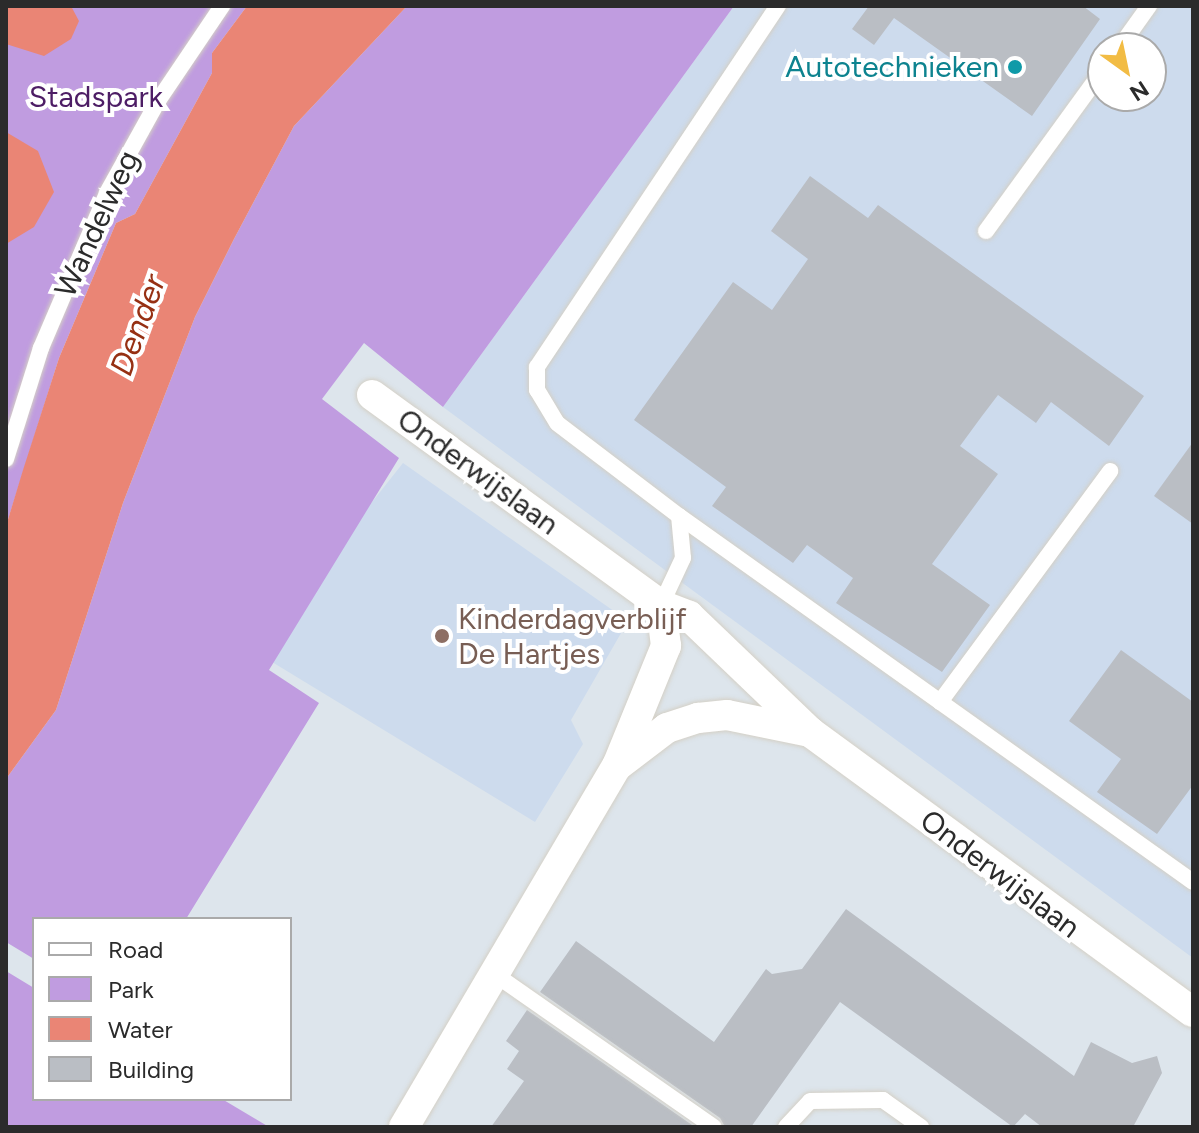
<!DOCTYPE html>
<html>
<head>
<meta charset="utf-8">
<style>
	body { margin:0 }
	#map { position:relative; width:1199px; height:1133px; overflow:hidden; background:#dde5ec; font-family:Figtree,sans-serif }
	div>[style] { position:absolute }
	.education>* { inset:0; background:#cddbed }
	.green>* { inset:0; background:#c09ce0 }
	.water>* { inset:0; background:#ea8575 }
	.building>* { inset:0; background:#babec4 }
	.roads { filter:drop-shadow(0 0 2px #d4d0c6) drop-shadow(0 0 2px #d4d0c6) }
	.service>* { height:16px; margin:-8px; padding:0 8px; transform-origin:8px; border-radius:8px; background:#fff }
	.minor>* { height:30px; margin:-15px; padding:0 15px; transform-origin:15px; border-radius:15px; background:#fff }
	.dots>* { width:22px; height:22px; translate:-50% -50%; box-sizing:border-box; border:4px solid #fff; border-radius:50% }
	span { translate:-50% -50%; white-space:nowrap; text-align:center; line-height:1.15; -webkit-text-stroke:8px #fff; paint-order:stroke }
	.culture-label { font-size:30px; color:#0d838f }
	.right { translate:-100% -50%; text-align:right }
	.park-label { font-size:30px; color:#4d1d65 }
	.street-label { font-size:30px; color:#2b2b2b }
	.education-label { font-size:30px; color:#785e54 }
	.left { translate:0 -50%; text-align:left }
	.water-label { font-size:32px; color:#963013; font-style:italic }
	.frame { position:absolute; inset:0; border:8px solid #2b2b2b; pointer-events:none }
	.legend { position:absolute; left:32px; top:917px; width:260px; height:184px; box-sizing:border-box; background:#fff; border:2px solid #aaa; margin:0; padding:10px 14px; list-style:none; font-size:24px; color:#2b2b2b }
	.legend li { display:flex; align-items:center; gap:16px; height:40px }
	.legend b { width:40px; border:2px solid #aaa }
	.north { position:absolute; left:1087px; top:32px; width:80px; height:80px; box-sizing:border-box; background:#fff; border:2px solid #aaa; border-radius:50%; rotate:147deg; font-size:22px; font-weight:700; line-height:32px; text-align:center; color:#2b2b2b }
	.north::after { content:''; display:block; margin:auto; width:28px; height:36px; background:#f2bc44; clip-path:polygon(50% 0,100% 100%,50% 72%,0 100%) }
</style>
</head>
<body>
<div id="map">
	<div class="education">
		<div style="clip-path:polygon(evenodd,734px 6px,1193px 6px,1193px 958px,443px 407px,734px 6px,1103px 48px,1151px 48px,1151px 96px,1103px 96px,1103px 48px)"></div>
		<div style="clip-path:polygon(403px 463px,628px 621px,571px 720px,583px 744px,535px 822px,254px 651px)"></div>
	</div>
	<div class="green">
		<div style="clip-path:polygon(6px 6px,247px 6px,212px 53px,212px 73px,135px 214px,116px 223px,59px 358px,6px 526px)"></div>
		<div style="clip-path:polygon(407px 6px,734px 6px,443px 407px,364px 343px,322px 399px,399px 458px,269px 670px,319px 703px,186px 919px,34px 919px,34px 959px,6px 942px,6px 779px,56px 710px,123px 503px,195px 317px,234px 239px,294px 126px)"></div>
		<div style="clip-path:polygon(6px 971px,34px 988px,34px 1099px,222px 1099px,269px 1127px,6px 1127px)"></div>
	</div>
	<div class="water">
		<div style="clip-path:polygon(6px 6px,71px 6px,79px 21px,71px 39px,44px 56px,6px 44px)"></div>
		<div style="clip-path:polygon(247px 6px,407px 6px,294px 126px,234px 239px,195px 317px,123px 503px,56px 710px,6px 779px,6px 526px,23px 470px,59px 358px,116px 223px,135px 214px,212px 73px,212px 53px)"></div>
		<div style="clip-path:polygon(6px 132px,38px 151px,54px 192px,34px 227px,6px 244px)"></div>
	</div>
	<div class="building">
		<div style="clip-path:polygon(869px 6px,1083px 6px,1100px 19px,1032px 116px,894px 18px,874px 45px,852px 29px)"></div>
		<div style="clip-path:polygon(810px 176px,868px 218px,878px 205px,1144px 396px,1109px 446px,1051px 402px,1036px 423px,998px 395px,982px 416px,960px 446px,998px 474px,932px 564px,990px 605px,942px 672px,836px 603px,853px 578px,807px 545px,793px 563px,712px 506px,726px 487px,634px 420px,733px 282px,772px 310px,808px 259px,771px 231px)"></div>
		<div style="clip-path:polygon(1193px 442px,1193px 524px,1154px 496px)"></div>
		<div style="clip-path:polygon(1121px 650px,1193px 702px,1193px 785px,1157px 834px,1097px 792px,1121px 759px,1069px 721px)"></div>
		<div style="clip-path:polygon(846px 909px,1074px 1076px,1091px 1042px,1132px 1063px,1157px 1056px,1162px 1073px,1133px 1127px,1042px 1127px,1025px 1114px,1013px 1127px,840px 1002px,751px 1127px,725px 1127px,720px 1118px,540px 992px,576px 941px,714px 1042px,766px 969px,772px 974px,802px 969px)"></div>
		<div style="clip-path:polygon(527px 1010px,695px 1127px,491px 1127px,524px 1081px,507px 1069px,519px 1051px,506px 1041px)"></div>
	</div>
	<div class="roads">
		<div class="service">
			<div style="left:1119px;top:48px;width:52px;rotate:-54.5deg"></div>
			<div style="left:986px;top:231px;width:199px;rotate:-54deg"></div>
			<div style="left:6px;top:459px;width:116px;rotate:-72.5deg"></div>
			<div style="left:41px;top:348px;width:168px;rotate:-66.9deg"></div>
			<div style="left:107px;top:193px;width:105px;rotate:-61deg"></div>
			<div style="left:158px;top:101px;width:115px;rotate:-56deg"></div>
			<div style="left:679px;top:516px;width:631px;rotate:35.45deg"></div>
			<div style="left:661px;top:605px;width:52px;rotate:-64.9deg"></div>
			<div style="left:683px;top:558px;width:42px;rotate:-95.4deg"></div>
			<div style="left:679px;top:516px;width:153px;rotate:-142.7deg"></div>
			<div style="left:557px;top:423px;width:39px;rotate:-121deg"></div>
			<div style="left:537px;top:390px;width:23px;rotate:-90deg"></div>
			<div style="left:537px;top:367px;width:434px;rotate:-56.3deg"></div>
			<div style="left:940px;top:702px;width:287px;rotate:-53.6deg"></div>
			<div style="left:493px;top:973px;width:269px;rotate:34.9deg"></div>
			<div style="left:786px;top:1127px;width:35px;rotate:-47deg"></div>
			<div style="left:810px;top:1101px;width:73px;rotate:-0.8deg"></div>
			<div style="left:883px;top:1100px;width:47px;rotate:35.4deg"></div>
		</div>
		<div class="minor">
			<div style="left:372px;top:395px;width:357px;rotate:36deg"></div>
			<div style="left:661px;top:605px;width:30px;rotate:21deg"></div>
			<div style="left:689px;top:616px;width:168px;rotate:43.8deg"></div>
			<div style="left:617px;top:766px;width:63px;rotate:-37.2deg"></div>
			<div style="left:667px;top:728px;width:33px;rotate:-18deg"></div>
			<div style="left:698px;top:718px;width:29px;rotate:-6deg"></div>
			<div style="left:727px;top:715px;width:85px;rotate:11.6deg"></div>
			<div style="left:810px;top:732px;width:474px;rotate:36.2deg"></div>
			<div style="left:404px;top:1127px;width:419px;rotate:-59.5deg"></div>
			<div style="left:617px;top:766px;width:130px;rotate:-67.8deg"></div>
			<div style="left:666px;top:646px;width:41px;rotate:-97deg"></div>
		</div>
	</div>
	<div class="dots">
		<div style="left:1015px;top:67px;background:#0f9aa8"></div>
		<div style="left:442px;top:636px;background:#8d6e63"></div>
	</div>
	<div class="culture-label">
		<span class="right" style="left:999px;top:67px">Autotechnieken</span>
	</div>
	<div class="park-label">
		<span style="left:96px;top:97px">Stadspark</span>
	</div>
	<div class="street-label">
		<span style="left:97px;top:224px;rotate:-65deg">Wandelweg</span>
		<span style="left:478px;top:472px;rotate:36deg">Onderwijslaan</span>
		<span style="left:1000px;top:874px;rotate:37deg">Onderwijslaan</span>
	</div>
	<div class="education-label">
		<span class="left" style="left:458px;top:636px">Kinderdagverblijf<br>De Hartjes</span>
	</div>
	<div class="water-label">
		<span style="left:138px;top:325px;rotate:-70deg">Dender</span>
	</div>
	<div class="frame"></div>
	<ul class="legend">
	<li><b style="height:10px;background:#fff"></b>Road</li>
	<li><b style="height:22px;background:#c09ce0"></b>Park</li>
	<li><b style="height:22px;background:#ea8575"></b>Water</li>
	<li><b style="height:22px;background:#babec4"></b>Building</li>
	</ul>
	<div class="north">N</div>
</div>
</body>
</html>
